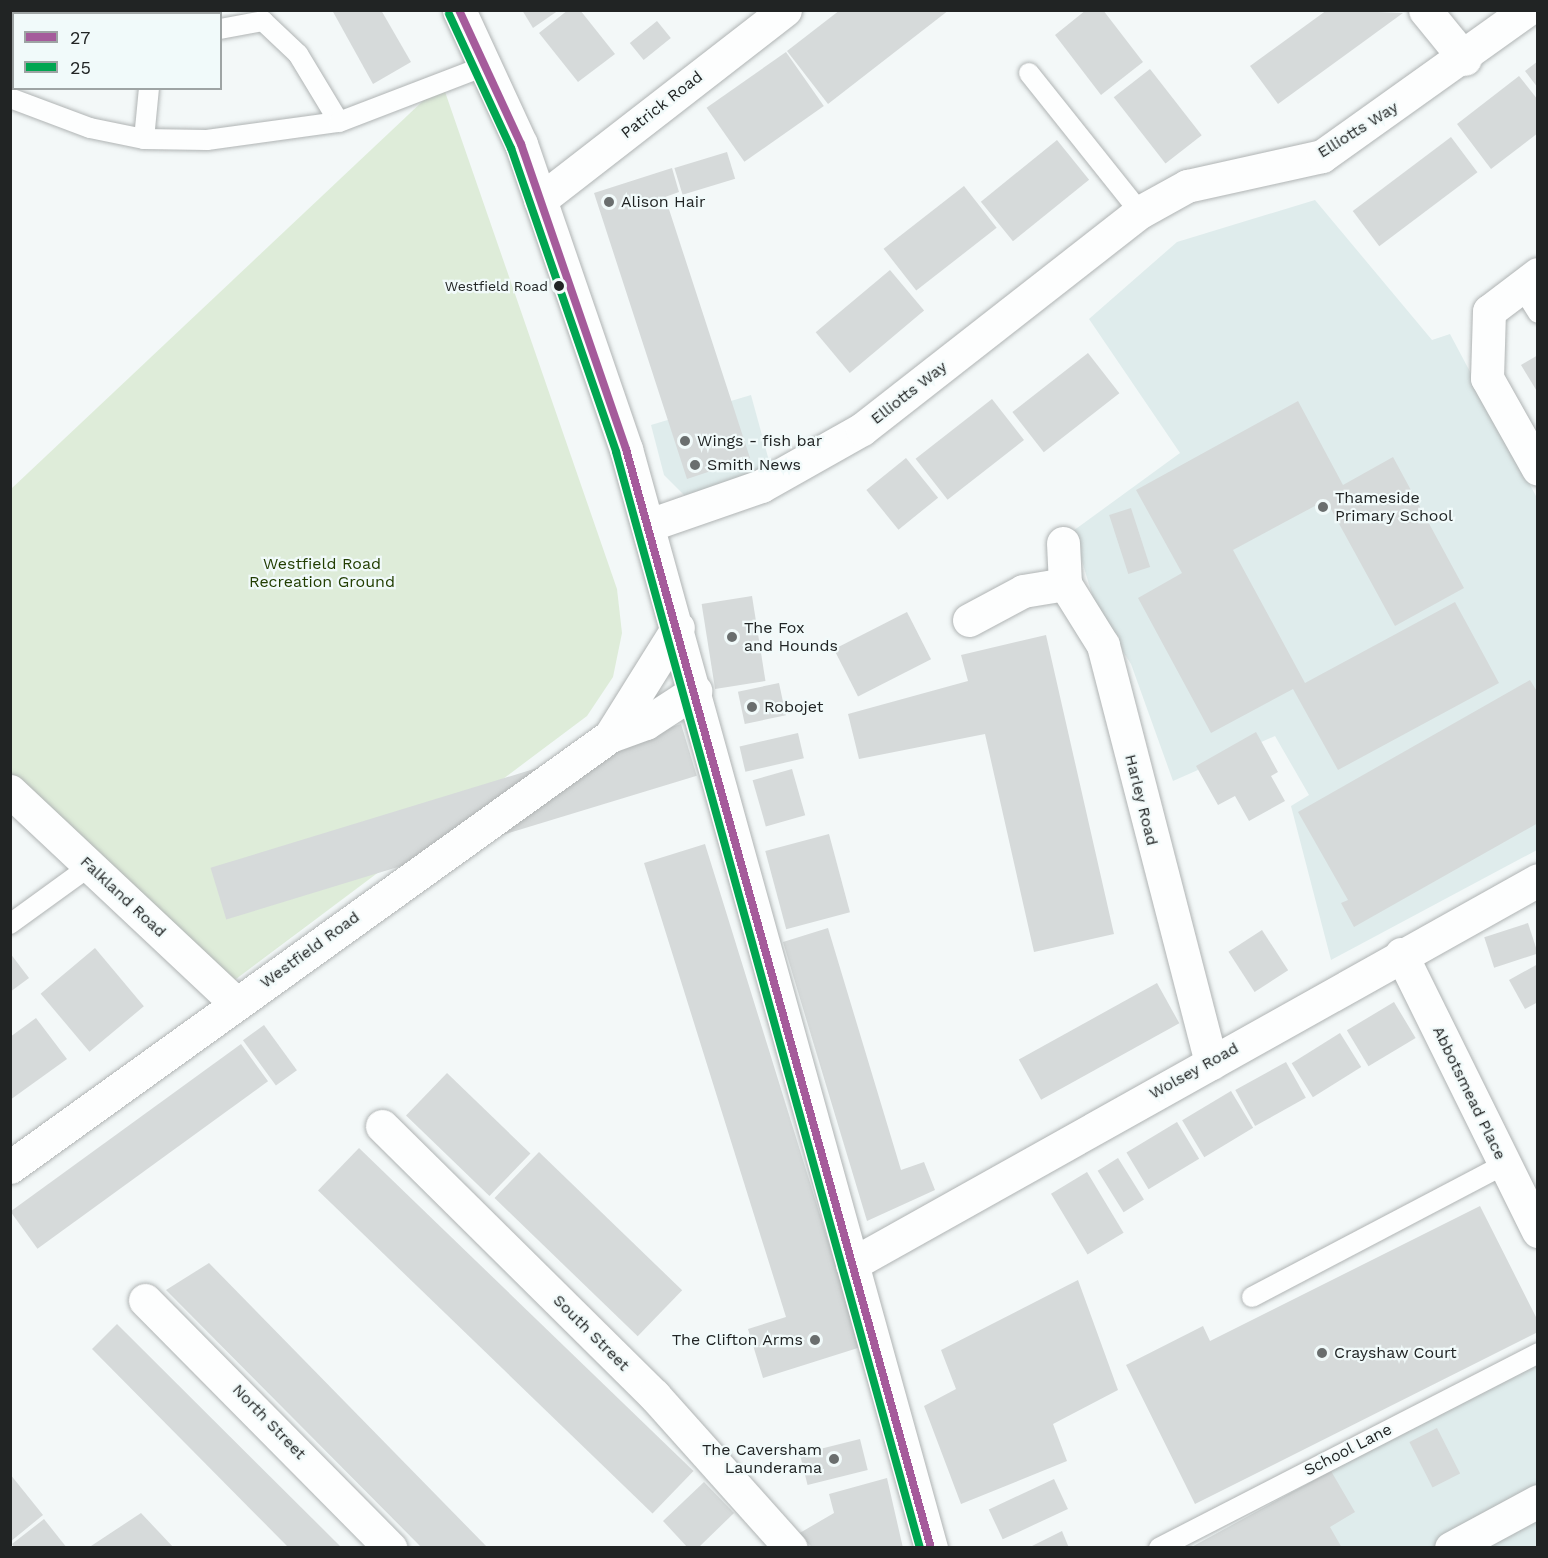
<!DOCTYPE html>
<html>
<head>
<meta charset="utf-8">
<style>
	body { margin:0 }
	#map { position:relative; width:1548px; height:1558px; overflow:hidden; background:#f3f8f8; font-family:"Work Sans",sans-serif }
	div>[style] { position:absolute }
	.built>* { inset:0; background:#dfecec }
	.green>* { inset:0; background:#deecd9 }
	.building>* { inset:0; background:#d6dada; transform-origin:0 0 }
	.roads { filter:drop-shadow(0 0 2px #b0b4b4) drop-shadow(0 0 2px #b0b4b4) }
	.service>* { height:20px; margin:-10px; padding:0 10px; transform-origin:10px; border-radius:10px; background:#fdfefe }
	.minor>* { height:33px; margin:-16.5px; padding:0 16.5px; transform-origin:16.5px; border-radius:16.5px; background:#fdfefe }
	.tertiary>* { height:33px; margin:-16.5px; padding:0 16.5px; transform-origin:16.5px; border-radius:16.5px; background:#fdfefe }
	.bus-1>* { height:8px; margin:-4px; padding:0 4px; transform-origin:4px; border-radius:4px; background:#a55b9b }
	.bus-2>* { height:8px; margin:-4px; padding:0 4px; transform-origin:4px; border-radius:4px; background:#00a651 }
	.dots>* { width:16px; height:16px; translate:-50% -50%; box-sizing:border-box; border:3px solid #f1fafa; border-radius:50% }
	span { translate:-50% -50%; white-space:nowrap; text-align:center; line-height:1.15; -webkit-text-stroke:4.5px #f1fafa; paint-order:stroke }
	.bus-label { font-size:14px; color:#212424 }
	.right { translate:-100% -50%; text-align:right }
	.street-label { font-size:16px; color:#212424 }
	.poi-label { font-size:16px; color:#212424 }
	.left { translate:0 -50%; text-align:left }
	.park-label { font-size:16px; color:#223e02 }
	.frame { position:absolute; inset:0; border:12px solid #212424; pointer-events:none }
	.legend { position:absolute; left:12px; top:12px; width:210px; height:78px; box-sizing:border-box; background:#f1fafa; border:2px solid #9ea4a4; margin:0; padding:8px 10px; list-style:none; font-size:18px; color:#212424 }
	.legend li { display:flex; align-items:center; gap:12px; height:30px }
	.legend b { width:30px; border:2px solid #9ea4a4 }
</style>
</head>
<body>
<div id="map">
	<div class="built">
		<div style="clip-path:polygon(1315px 200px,1432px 340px,1450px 334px,1537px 498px,1537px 850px,1331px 960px,1291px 806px,1309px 795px,1275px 736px,1173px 781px,1131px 664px,1097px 611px,1073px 531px,1180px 453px,1089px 319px,1177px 242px)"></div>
		<div style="clip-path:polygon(751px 395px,771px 468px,685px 496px,664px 475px,651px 425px)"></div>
		<div style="clip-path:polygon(1537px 1362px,1537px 1547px,1190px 1548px,1331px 1471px)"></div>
	</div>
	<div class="green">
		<div style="clip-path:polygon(442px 83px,617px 589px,622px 633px,613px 677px,587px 716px,232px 982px,11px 773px,11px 489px)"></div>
	</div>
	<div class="building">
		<div style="clip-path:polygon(71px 10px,151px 10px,65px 14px)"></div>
		<div style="clip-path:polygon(332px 10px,381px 10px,411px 62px,373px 84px)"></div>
		<div style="clip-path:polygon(522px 10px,559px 10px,533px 28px)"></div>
		<div style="clip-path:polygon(568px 10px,580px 10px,615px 54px,578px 82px,539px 33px)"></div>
		<div style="clip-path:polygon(840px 10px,949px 10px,828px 104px,787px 51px)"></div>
		<div style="clip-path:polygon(1086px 10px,1103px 10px,1143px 62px,1101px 95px,1055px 35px)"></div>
		<div style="clip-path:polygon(1327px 10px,1403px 13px,1278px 104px,1250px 66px)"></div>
		<div style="left:657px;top:21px;width:22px;height:35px;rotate:51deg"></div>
		<div style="left:786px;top:52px;width:66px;height:97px;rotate:55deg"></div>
		<div style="clip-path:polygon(1538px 61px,1538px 88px,1525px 71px)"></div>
		<div style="left:1150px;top:69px;width:84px;height:46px;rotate:52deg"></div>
		<div style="clip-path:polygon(1519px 76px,1538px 100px,1538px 133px,1491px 169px,1457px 124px)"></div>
		<div style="left:1451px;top:137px;width:44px;height:123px;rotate:53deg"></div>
		<div style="left:1057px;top:140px;width:51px;height:98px;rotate:51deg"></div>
		<div style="left:727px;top:152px;width:28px;height:55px;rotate:73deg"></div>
		<div style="clip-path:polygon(672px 168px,679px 192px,665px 197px,750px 458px,687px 479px,594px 193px)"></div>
		<div style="left:964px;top:186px;width:53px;height:102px;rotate:52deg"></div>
		<div style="left:890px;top:270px;width:53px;height:97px;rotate:50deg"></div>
		<div style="left:1088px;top:353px;width:51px;height:96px;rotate:52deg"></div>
		<div style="clip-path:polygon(1538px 355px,1538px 393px,1521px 365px)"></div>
		<div style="left:992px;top:399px;width:52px;height:97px;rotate:52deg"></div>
		<div style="clip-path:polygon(1298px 401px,1343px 485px,1393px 457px,1464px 588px,1395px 626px,1326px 500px,1233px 550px,1305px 683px,1455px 602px,1499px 683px,1338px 770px,1293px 689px,1211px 733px,1138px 598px,1182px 573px,1136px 490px)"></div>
		<div style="left:906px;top:458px;width:51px;height:51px;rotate:51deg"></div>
		<div style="left:1131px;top:508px;width:62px;height:23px;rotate:72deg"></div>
		<div style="left:752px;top:596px;width:86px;height:51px;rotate:81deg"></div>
		<div style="left:907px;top:612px;width:53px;height:82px;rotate:63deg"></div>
		<div style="clip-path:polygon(1046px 635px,1114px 934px,1034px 952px,985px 734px,859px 759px,848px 714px,968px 681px,961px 655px)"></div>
		<div style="clip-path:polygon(1530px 680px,1538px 693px,1538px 823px,1354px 927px,1341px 903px,1348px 900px,1298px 812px)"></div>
		<div style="left:779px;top:683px;width:33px;height:42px;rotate:78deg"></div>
		<div style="left:681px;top:724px;width:54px;height:492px;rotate:73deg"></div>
		<div style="clip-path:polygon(1256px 732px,1278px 772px,1271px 776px,1285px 801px,1249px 821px,1235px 796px,1218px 805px,1196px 766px)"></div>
		<div style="left:798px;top:733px;width:26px;height:60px;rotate:77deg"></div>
		<div style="left:792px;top:769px;width:48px;height:41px;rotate:74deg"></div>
		<div style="left:829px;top:834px;width:81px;height:66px;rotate:75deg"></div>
		<div style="clip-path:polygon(705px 844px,861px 1347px,763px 1378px,748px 1329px,786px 1317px,644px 863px)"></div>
		<div style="left:1528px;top:923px;width:32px;height:46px;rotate:72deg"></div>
		<div style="clip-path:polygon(828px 928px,901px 1170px,924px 1162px,935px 1190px,867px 1221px,783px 942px)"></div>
		<div style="left:1262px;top:930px;width:48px;height:40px;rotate:57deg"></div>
		<div style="left:95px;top:948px;width:76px;height:71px;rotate:50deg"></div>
		<div style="clip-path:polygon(10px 953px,29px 978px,10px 992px)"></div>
		<div style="clip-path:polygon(1538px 964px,1538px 1002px,1525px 1009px,1509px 980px)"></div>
		<div style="left:1157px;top:983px;width:46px;height:158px;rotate:61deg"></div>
		<div style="left:1394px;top:1002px;width:42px;height:55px;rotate:59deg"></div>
		<div style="clip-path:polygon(36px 1018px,67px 1059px,10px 1100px,10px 1037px)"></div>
		<div style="left:264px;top:1025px;width:56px;height:26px;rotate:54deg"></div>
		<div style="left:1340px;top:1033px;width:40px;height:57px;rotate:58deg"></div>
		<div style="left:241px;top:1044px;width:46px;height:285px;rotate:54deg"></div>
		<div style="left:1286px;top:1062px;width:41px;height:58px;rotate:61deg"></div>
		<div style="left:447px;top:1073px;width:116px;height:59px;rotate:44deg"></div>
		<div style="left:1231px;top:1091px;width:43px;height:57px;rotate:59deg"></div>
		<div style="left:1177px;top:1122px;width:43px;height:59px;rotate:59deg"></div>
		<div style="left:359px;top:1148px;width:465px;height:59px;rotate:44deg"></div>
		<div style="left:539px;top:1152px;width:199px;height:64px;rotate:44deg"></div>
		<div style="left:1118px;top:1158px;width:49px;height:24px;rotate:58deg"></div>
		<div style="left:1087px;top:1172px;width:71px;height:42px;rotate:59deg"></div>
		<div style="clip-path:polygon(1480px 1206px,1538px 1321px,1538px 1332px,1195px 1504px,1126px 1365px,1203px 1326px,1210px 1341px)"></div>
		<div style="clip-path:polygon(209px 1263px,488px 1548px,422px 1548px,166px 1290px)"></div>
		<div style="clip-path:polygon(1078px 1280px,1118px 1390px,1053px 1424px,1067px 1461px,961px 1504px,924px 1406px,956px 1389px,941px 1350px)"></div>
		<div style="clip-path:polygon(117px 1324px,342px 1548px,289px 1548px,92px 1349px)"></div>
		<div style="left:1437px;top:1428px;width:51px;height:31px;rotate:63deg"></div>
		<div style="left:860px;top:1439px;width:32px;height:62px;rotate:76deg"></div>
		<div style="clip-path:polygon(1331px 1471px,1355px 1512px,1330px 1527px,1342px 1548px,1190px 1548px)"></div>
		<div style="clip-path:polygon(10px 1474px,43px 1515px,10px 1542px)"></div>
		<div style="clip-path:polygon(887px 1478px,903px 1548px,813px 1548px,798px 1534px,834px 1513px,829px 1494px)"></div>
		<div style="left:1054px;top:1479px;width:33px;height:72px;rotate:65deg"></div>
		<div style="clip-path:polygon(704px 1482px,734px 1513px,698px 1548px,688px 1548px,663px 1521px)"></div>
		<div style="clip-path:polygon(141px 1513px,174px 1548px,88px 1548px)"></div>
		<div style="clip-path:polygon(44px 1519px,67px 1548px,15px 1548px,12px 1544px)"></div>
		<div style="clip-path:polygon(1062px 1531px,1069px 1548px,1028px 1548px)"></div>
	</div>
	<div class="roads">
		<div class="service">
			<div style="left:220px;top:29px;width:44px;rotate:-10.5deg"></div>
			<div style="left:263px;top:21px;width:48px;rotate:43.3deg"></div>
			<div style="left:298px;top:54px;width:79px;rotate:58.9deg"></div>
			<div style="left:1029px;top:73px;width:178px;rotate:51.4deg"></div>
			<div style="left:10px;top:98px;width:85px;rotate:20.6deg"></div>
			<div style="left:90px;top:128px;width:55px;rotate:11.5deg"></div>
			<div style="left:144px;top:139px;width:63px;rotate:0.9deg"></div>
			<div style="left:207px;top:140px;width:133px;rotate:-7.8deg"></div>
			<div style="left:339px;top:122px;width:156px;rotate:-21deg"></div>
			<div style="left:144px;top:139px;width:51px;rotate:-84.4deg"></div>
			<div style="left:1520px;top:284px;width:34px;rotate:58deg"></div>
			<div style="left:10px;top:924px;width:99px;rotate:-35.9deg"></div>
			<div style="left:1252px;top:1297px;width:286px;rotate:-27.7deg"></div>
			<div style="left:1159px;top:1548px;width:426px;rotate:-27.2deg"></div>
		</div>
		<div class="minor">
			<div style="left:1425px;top:10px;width:63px;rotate:50.8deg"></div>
			<div style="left:540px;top:200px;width:310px;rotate:-37.8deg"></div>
			<div style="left:1538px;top:274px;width:61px;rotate:142.9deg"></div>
			<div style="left:1489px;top:311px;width:67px;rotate:91.7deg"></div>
			<div style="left:1487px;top:378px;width:104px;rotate:60.7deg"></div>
			<div style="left:649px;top:525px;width:119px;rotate:-19.2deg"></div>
			<div style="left:761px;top:486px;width:116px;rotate:-29.4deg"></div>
			<div style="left:862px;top:429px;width:353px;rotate:-38deg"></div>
			<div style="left:1140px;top:212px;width:54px;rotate:-29deg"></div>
			<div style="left:1187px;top:186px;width:138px;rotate:-12.5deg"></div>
			<div style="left:1322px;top:156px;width:252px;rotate:-35.5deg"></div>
			<div style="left:1063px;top:543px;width:41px;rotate:87.2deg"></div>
			<div style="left:1065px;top:584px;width:72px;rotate:58.1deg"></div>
			<div style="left:1103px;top:645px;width:432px;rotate:75.5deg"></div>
			<div style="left:969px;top:620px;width:61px;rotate:-28.2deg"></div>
			<div style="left:1023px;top:591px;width:43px;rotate:-9.5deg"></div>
			<div style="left:10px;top:791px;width:310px;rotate:43.2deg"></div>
			<div style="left:1401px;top:954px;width:309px;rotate:63.7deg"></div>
			<div style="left:382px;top:1126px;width:383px;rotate:44.7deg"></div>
			<div style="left:654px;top:1395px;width:205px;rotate:48.2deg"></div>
			<div style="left:852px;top:1264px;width:786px;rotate:-29.24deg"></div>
			<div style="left:145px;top:1300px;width:349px;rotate:45.3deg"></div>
			<div style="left:1451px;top:1548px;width:99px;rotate:-28.4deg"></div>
		</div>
		<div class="tertiary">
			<div style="left:459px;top:10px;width:148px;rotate:65.2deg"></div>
			<div style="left:521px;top:144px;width:323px;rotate:71deg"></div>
			<div style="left:626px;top:449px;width:1141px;rotate:74.49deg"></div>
			<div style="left:610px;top:736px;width:128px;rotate:-58deg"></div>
			<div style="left:10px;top:1167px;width:739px;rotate:-35.69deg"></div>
			<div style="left:610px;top:736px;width:38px;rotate:-20deg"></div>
			<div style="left:646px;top:723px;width:59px;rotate:-33.1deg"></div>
		</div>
	</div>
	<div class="bus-1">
		<div style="left:459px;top:10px;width:148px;rotate:65.2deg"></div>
		<div style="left:521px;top:144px;width:323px;rotate:71deg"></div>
		<div style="left:626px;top:449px;width:1141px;rotate:74.49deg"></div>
	</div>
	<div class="bus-2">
		<div style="left:449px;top:14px;width:148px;rotate:65.2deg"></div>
		<div style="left:511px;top:148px;width:322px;rotate:70.9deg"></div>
		<div style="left:616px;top:452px;width:1137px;rotate:74.5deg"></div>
	</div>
	<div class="dots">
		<div style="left:609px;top:202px;background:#6a6e6e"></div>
		<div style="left:559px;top:286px;background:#212424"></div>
		<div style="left:685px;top:441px;background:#6a6e6e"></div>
		<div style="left:695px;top:465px;background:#6a6e6e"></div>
		<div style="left:1323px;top:507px;background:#6a6e6e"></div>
		<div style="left:732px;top:637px;background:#6a6e6e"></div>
		<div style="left:752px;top:707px;background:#6a6e6e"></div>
		<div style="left:815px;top:1340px;background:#6a6e6e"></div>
		<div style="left:1322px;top:1353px;background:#6a6e6e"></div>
		<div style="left:834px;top:1459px;background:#6a6e6e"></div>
	</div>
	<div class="bus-label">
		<span class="right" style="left:548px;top:286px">Westfield Road</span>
	</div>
	<div class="street-label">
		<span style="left:662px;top:105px;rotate:-38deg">Patrick Road</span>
		<span style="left:1358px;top:130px;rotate:-32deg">Elliotts Way</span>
		<span style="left:909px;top:393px;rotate:-38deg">Elliotts Way</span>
		<span style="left:1141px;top:800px;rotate:76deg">Harley Road</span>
		<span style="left:123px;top:897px;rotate:43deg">Falkland Road</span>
		<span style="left:310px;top:950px;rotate:-36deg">Westfield Road</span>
		<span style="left:1194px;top:1071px;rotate:-29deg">Wolsey Road</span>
		<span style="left:1469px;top:1093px;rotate:64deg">Abbotsmead Place</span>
		<span style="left:591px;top:1333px;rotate:45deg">South Street</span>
		<span style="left:269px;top:1422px;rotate:46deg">North Street</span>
		<span style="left:1348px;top:1450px;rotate:-27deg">School Lane</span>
	</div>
	<div class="poi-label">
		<span class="left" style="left:621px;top:202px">Alison Hair</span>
		<span class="left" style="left:697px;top:441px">Wings - fish bar</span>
		<span class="left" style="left:707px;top:465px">Smith News</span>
		<span class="left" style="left:1335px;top:507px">Thameside<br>Primary School</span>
		<span class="left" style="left:744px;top:637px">The Fox<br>and Hounds</span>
		<span class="left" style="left:764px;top:707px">Robojet</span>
		<span class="right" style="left:803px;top:1340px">The Clifton Arms</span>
		<span class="left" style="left:1334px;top:1353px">Crayshaw Court</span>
		<span class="right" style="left:822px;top:1459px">The Caversham<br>Launderama</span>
	</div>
	<div class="park-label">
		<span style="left:322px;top:573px">Westfield Road<br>Recreation Ground</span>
	</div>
	<div class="frame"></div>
	<ul class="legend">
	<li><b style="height:8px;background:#a55b9b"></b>27</li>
	<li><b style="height:8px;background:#00a651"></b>25</li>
	</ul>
</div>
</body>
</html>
